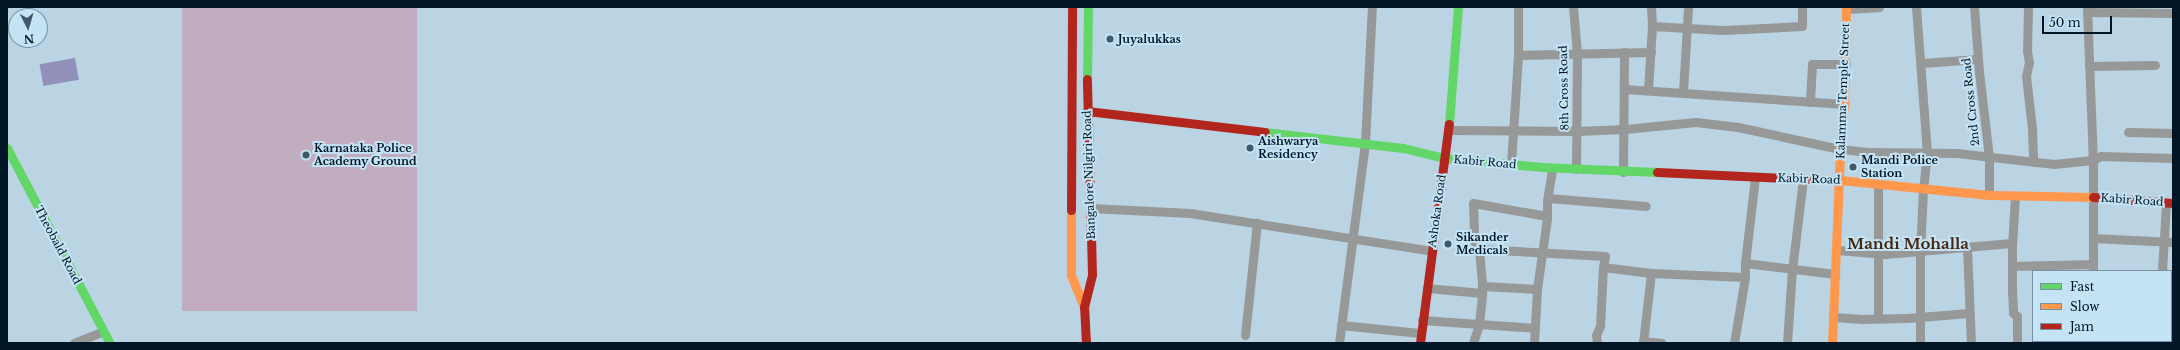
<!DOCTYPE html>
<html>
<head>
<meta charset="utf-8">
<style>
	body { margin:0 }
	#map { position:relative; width:2180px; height:350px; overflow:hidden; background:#bad4e3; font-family:"Libre Baskerville",serif }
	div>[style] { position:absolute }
	.green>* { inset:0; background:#c2adc0; transform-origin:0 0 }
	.water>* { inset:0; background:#9291bc; transform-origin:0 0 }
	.street>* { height:9px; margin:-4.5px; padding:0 4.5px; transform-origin:4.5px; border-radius:4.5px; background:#979898 }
	.fast>* { height:9px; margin:-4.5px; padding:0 4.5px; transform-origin:4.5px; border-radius:4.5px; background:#63d668 }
	.slow>* { height:9px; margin:-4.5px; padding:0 4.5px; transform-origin:4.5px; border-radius:4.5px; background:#ff974d }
	.jam>* { height:9px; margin:-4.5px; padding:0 4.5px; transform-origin:4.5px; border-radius:4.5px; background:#b3261e }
	.dots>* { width:11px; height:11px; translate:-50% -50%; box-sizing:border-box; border:2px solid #c4e3f5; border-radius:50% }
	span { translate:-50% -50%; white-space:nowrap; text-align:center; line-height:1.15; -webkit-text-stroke:4px #c4e3f5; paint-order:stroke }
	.poi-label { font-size:11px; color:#001624; font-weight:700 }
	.left { translate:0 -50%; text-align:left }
	.street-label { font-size:11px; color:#001624 }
	.district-label { font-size:15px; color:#45250d; font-weight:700 }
	.frame { position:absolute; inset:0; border:8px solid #001624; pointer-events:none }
	.legend { position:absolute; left:2032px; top:270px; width:140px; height:72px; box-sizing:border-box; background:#c4e3f5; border:1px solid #7691a1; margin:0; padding:5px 7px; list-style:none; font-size:12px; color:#001624 }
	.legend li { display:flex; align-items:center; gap:8px; height:20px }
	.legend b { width:20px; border:1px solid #7691a1 }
	.north { position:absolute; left:8px; top:8px; width:40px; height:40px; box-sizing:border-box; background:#c4e3f5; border:1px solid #7691a1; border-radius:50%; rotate:175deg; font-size:11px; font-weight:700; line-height:16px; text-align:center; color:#001624 }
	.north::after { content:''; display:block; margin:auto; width:14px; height:18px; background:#415867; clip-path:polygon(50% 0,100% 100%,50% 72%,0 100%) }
	.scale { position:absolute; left:2042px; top:16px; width:70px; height:18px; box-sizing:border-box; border:2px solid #001624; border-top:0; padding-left:5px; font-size:12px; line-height:14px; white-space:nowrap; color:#001624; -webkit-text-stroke:3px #c4e3f5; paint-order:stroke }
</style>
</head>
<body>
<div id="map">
	<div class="green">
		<div style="left:182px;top:7px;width:235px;height:304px"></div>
	</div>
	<div class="water">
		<div style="left:75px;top:58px;width:22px;height:36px;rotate:80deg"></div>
	</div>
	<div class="street">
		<div style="left:1573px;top:7px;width:47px;rotate:85.1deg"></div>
		<div style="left:1577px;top:54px;width:115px;rotate:90.5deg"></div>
		<div style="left:1651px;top:7px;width:19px;rotate:87deg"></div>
		<div style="left:1916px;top:7px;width:145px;rotate:85.7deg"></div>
		<div style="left:1927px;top:152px;width:37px;rotate:96deg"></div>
		<div style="left:1923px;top:189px;width:63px;rotate:92.7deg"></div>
		<div style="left:1920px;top:252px;width:91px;rotate:90deg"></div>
		<div style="left:1974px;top:7px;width:65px;rotate:85.6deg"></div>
		<div style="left:1979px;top:72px;width:86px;rotate:83.3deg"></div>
		<div style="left:1989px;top:157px;width:38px;rotate:90deg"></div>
		<div style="left:2028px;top:7px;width:44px;rotate:91.3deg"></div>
		<div style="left:2027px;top:51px;width:11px;rotate:80deg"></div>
		<div style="left:2029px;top:62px;width:14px;rotate:102deg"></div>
		<div style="left:2026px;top:76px;width:52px;rotate:83.4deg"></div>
		<div style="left:2032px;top:128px;width:34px;rotate:88deg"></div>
		<div style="left:2087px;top:7px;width:153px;rotate:87.8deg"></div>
		<div style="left:2093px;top:160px;width:111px;rotate:90deg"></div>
		<div style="left:1846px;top:9px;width:33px;rotate:-3deg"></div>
		<div style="left:2088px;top:12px;width:85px;rotate:0.7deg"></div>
		<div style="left:1518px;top:55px;width:133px;rotate:-1.3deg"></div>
		<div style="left:1922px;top:63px;width:56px;rotate:-4.1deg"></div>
		<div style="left:2089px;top:66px;width:66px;rotate:-0.9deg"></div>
		<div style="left:1624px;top:89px;width:221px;rotate:3.9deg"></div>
		<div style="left:1648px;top:90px;width:64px;rotate:-86.4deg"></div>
		<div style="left:1652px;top:26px;width:71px;rotate:3.2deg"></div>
		<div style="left:1723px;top:30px;width:79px;rotate:-2.9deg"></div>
		<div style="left:1802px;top:26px;width:19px;rotate:-90deg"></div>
		<div style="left:1683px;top:92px;width:85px;rotate:-86.6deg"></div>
		<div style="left:1810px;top:102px;width:38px;rotate:-87deg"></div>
		<div style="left:1812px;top:64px;width:34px"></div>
		<div style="left:1449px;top:130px;width:128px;rotate:0.4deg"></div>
		<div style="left:1577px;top:131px;width:48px;rotate:-2.4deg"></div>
		<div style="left:1625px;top:129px;width:71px;rotate:-5.6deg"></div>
		<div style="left:1696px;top:122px;width:42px;rotate:6.8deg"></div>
		<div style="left:1738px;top:127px;width:104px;rotate:12.2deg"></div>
		<div style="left:1840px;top:149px;width:30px;rotate:6deg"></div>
		<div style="left:1870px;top:152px;width:87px;rotate:0.7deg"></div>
		<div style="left:1957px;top:153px;width:98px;rotate:6.5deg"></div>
		<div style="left:2054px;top:164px;width:39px;rotate:-6deg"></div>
		<div style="left:2093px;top:160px;width:9px;rotate:-27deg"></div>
		<div style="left:2101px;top:156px;width:72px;rotate:1.6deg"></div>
		<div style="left:2128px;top:132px;width:45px;rotate:1.3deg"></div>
		<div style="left:1511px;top:164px;width:109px;rotate:-86.3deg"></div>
		<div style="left:1518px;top:55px;width:48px;rotate:-90deg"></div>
		<div style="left:1623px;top:172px;width:120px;rotate:-89.5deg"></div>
		<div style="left:1755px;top:177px;width:87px;rotate:96.6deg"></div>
		<div style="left:1745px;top:263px;width:91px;rotate:7deg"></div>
		<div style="left:2015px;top:196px;width:50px;rotate:93.4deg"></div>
		<div style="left:2012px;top:246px;width:45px;rotate:90deg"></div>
		<div style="left:2012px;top:291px;width:22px;rotate:87deg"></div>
		<div style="left:2013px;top:313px;width:5px;rotate:37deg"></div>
		<div style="left:2017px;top:316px;width:27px;rotate:90deg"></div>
		<div style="left:1548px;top:198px;width:98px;rotate:4.7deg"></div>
		<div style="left:1091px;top:208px;width:99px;rotate:2.9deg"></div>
		<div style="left:1190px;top:213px;width:245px;rotate:8.9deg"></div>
		<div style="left:1547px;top:216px;width:75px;rotate:-170deg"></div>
		<div style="left:1473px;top:203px;width:38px;rotate:88deg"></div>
		<div style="left:1474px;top:241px;width:9px;rotate:58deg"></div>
		<div style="left:1479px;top:249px;width:126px;rotate:3.2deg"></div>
		<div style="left:1605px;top:256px;width:11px;rotate:100deg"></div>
		<div style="left:2093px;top:238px;width:80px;rotate:2.9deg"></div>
		<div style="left:1967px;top:248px;width:95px;rotate:87.6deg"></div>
		<div style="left:1479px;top:249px;width:37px;rotate:85deg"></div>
		<div style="left:1837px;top:250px;width:48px;rotate:4.8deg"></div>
		<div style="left:1885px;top:254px;width:127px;rotate:-5deg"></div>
		<div style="left:2012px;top:266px;width:81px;rotate:-1.4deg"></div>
		<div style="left:2162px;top:271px;width:68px;rotate:-86.6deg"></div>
		<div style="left:1427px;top:288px;width:55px;rotate:5.2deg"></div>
		<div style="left:1482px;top:293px;width:7px;rotate:-90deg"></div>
		<div style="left:1482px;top:286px;width:55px;rotate:3.1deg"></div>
		<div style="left:2171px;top:311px;width:2px;rotate:-27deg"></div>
		<div style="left:1834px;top:317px;width:28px;rotate:4deg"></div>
		<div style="left:1862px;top:319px;width:45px;rotate:-1.3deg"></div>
		<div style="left:1907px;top:318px;width:62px;rotate:-4.6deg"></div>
		<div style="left:1878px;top:318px;width:134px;rotate:-90deg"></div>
		<div style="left:1422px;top:320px;width:113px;rotate:4deg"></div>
		<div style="left:1341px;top:325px;width:79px;rotate:5.8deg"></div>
		<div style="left:1245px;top:335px;width:113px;rotate:-83.9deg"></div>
		<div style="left:1643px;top:341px;width:19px;rotate:6deg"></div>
		<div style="left:2094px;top:341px;width:2px;rotate:90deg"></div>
		<div style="left:2162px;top:341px;width:2px;rotate:90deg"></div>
		<div style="left:74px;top:343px;width:31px;rotate:-22deg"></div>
		<div style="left:1339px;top:343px;width:202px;rotate:-82.6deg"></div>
		<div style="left:1365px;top:143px;width:136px;rotate:-87.1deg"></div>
		<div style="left:1473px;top:343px;width:20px;rotate:-72deg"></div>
		<div style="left:1479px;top:324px;width:31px;rotate:-84deg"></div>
		<div style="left:1534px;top:343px;width:54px;rotate:-86.8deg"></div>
		<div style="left:1537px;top:289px;width:71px;rotate:-81.9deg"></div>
		<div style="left:1547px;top:219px;width:18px;rotate:-90deg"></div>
		<div style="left:1547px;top:201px;width:33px;rotate:-81deg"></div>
		<div style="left:1597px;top:343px;width:8px;rotate:-97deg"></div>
		<div style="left:1596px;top:335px;width:10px;rotate:-66deg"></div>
		<div style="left:1600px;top:326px;width:59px;rotate:-87.1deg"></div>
		<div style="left:1603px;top:267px;width:48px;rotate:7.1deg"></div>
		<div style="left:1643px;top:343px;width:70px;rotate:-83.5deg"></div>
		<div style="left:1651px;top:273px;width:94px;rotate:2.4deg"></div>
		<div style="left:1745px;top:277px;width:14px;rotate:-90deg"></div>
		<div style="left:1734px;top:343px;width:67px;rotate:-80.5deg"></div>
		<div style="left:1787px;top:343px;width:73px;rotate:-86.1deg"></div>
		<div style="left:1792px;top:270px;width:92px;rotate:-83.1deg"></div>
	</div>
	<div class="fast">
		<div style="left:1087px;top:79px;width:72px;rotate:-89.2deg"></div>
		<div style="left:1449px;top:124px;width:117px;rotate:-85.6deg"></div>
		<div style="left:1265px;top:132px;width:139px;rotate:6.6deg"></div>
		<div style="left:1403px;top:148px;width:42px;rotate:13.7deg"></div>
		<div style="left:1444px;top:158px;width:98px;rotate:5.2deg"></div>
		<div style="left:1542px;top:167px;width:115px;rotate:2.5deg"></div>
		<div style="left:7px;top:148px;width:221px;rotate:62.2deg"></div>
	</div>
	<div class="slow">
		<div style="left:1807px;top:179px;width:33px;rotate:2deg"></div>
		<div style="left:1840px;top:180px;width:150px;rotate:5.7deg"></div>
		<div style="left:1989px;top:195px;width:104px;rotate:1.1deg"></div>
		<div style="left:1071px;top:210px;width:65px;rotate:90deg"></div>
		<div style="left:1071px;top:275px;width:35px;rotate:68deg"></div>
		<div style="left:1832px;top:343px;width:194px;rotate:-87.6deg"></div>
		<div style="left:1840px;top:149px;width:45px;rotate:-84.9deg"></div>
		<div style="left:1844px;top:104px;width:97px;rotate:-88.8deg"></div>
	</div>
	<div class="jam">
		<div style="left:1087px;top:111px;width:179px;rotate:6.7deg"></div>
		<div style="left:1657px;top:172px;width:150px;rotate:2.7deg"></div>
		<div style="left:2093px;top:197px;width:80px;rotate:4.3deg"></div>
		<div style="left:1071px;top:210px;width:203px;rotate:-89.7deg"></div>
		<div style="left:1086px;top:343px;width:36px;rotate:-93deg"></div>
		<div style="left:1084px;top:307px;width:34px;rotate:-76deg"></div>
		<div style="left:1092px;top:274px;width:195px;rotate:-91.5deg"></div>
		<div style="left:1420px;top:343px;width:221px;rotate:-82.5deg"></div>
	</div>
	<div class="dots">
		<div style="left:1110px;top:39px;background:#415867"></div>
		<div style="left:1250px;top:148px;background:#415867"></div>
		<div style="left:306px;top:155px;background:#415867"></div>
		<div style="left:1853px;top:167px;background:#415867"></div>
		<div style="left:1448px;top:244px;background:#415867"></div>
	</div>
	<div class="poi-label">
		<span class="left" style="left:1118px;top:39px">Juyalukkas</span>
		<span class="left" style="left:1258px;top:148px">Aishwarya<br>Residency</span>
		<span class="left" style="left:314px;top:155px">Karnataka Police<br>Academy Ground</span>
		<span class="left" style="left:1861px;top:167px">Mandi Police<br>Station</span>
		<span class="left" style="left:1456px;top:244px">Sikander<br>Medicals</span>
	</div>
	<div class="street-label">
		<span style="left:1564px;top:88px;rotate:-91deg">8th Cross Road</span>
		<span style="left:1843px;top:91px;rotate:-88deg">Kalamma Temple Street</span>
		<span style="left:1971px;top:102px;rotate:-96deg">2nd Cross Road</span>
		<span style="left:1485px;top:162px;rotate:5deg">Kabir Road</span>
		<span style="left:1089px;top:175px;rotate:-92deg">Bangalore Nilgiri Road</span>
		<span style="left:1809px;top:179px;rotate:2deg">Kabir Road</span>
		<span style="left:2132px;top:200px;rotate:4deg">Kabir Road</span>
		<span style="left:1437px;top:211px;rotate:-82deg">Ashoka Road</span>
		<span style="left:58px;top:245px;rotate:62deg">Theobald Road</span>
	</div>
	<div class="district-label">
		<span style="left:1908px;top:244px">Mandi Mohalla</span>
	</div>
	<div class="frame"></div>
	<ul class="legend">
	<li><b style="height:5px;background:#63d668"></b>Fast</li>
	<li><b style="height:5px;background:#ff974d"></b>Slow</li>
	<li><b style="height:5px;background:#b3261e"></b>Jam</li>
	</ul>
	<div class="north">N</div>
	<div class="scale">50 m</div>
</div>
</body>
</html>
